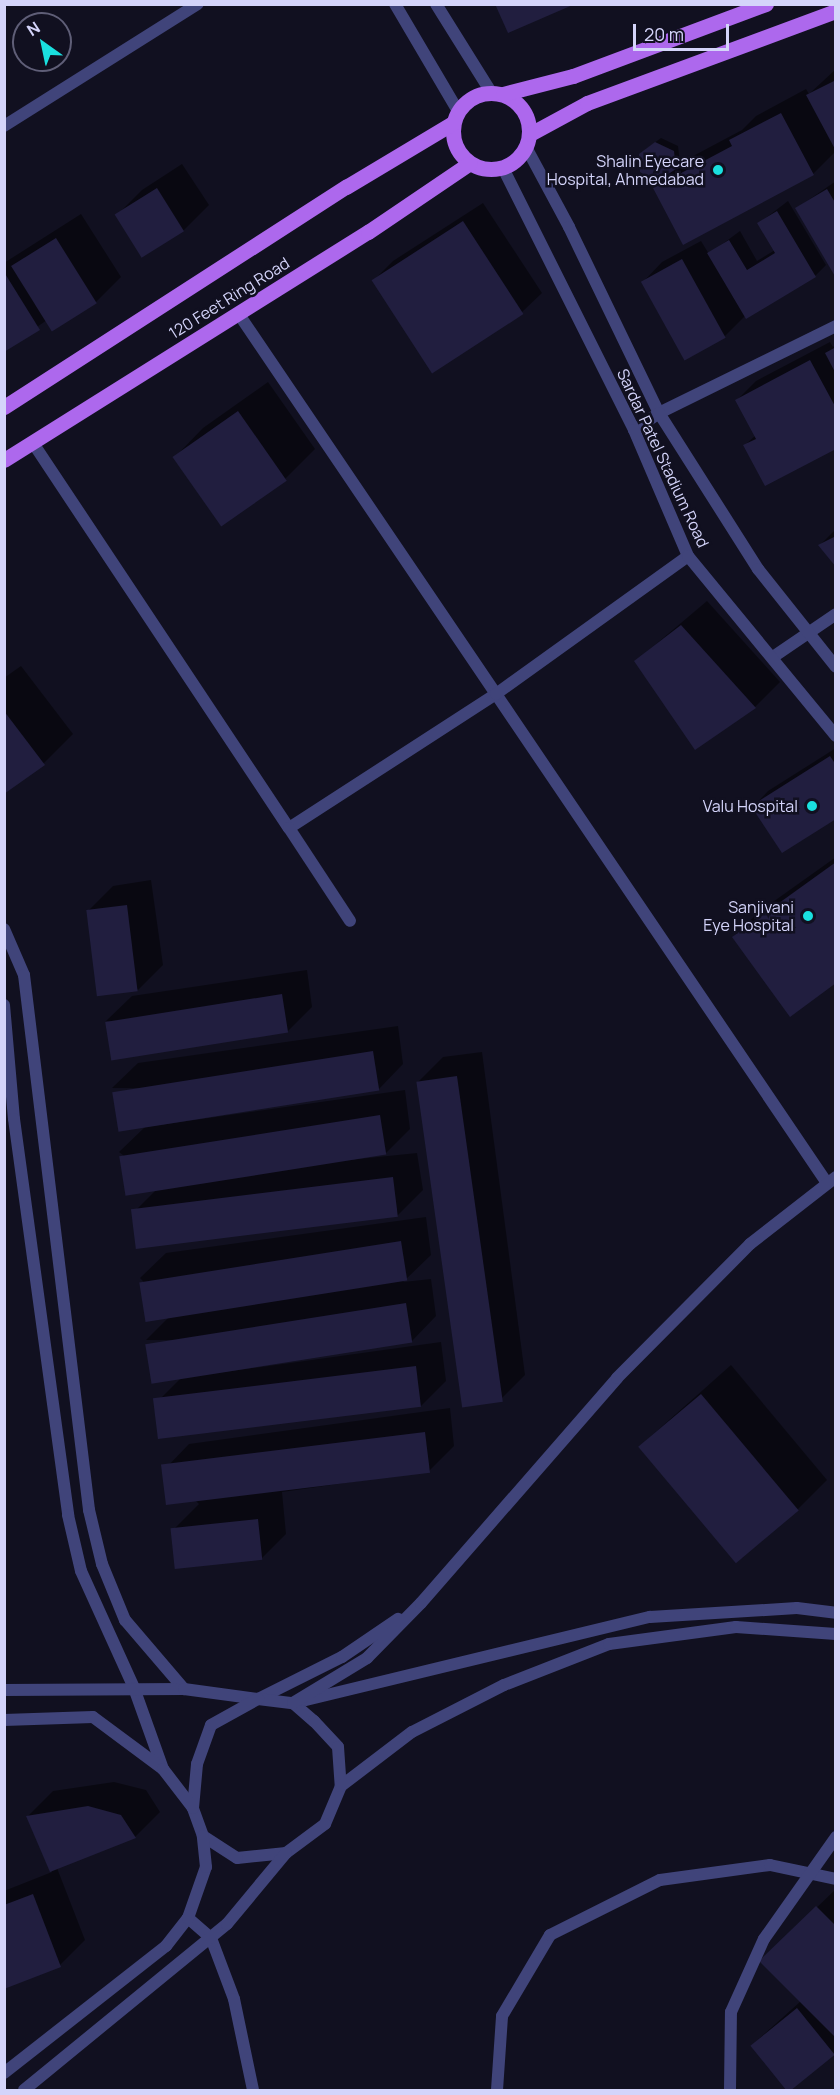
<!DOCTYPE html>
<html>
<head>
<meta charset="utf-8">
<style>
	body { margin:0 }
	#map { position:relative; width:840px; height:2095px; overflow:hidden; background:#111020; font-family:Manrope,sans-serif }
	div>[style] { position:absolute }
	.shadow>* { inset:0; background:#0007 }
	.building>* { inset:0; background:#211e3f; transform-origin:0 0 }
	.minor>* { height:12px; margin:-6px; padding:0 6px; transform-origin:6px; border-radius:6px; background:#40447a }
	.tertiary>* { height:12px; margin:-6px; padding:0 6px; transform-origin:6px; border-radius:6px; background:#40447a }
	.primary>* { height:15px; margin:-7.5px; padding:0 7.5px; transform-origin:7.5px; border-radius:7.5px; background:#ad68ed }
	.primary>.ring { margin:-7.5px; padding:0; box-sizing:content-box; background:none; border:15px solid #ad68ed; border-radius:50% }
	.dots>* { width:16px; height:16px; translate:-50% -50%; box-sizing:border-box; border:3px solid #111020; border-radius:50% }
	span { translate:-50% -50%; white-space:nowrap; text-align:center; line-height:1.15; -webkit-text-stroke:5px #111020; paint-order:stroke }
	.poi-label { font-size:16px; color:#d4d4fa }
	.right { translate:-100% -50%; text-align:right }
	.street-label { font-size:16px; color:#d4d4fa }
	.frame { position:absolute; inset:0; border:6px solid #d4d4fa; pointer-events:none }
	.north { position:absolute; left:12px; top:12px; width:60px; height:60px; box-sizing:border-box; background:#111020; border:2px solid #5f5e77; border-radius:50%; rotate:327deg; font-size:16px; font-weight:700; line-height:24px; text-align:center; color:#d4d4fa }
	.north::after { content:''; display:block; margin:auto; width:21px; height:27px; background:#1ae0df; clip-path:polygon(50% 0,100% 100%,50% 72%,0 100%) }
	.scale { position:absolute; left:633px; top:24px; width:96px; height:27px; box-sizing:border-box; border:3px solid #d4d4fa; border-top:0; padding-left:8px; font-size:18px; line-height:21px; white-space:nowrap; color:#d4d4fa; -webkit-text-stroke:4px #111020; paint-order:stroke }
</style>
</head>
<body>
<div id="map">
	<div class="shadow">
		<div style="clip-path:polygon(836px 69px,836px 151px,813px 174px,655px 188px,671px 172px,646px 149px,661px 138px,678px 146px,680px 163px,742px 130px,756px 116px,806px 89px,809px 94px)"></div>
		<div style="clip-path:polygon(182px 164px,209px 205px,184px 230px,144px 256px,117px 215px,142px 190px)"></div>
		<div style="clip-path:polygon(836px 181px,836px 275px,797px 208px)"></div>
		<div style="clip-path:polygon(788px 201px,826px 265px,816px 275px,746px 315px,725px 336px,643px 282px,662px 262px,701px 241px,709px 254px,740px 231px,757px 261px,775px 250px,759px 223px)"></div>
		<div style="clip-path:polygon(483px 203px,542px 293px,522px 312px,432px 371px,373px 281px,393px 261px)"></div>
		<div style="clip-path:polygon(81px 214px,121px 277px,96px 302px,47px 320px,4px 350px,4px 263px)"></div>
		<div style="clip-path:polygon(830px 342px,833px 347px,836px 344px,836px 447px,745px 445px,756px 435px,737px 400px,756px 381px)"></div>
		<div style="clip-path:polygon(268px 382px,315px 449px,286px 478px,220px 524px,174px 458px,203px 428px)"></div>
		<div style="clip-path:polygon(836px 529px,836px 564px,820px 545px)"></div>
		<div style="clip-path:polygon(707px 601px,780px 682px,755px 707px,695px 748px,636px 661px)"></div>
		<div style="clip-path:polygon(21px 666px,73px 734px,44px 763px,4px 792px,4px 678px)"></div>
		<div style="clip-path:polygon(836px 748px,836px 817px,753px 807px,768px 791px)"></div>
		<div style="clip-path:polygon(836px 857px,836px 981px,733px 937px,759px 912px)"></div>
		<div style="clip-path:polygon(151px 880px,163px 965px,138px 990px,88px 911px,113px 886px)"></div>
		<div style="clip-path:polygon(307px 970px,312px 1007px,287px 1032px,106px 1021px,132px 996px)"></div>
		<div style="clip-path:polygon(398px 1026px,403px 1064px,378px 1090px,112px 1088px,138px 1063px)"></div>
		<div style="clip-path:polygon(482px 1052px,525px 1375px,500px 1400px,418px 1082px,443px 1057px)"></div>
		<div style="clip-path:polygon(405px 1090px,410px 1129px,385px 1154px,319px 1163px,417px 1153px,423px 1190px,397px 1216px,132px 1214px,161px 1185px,119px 1152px,145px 1127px)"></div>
		<div style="clip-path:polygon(426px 1217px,431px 1255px,403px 1282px,431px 1279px,436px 1316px,411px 1342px,146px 1340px,173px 1313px,140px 1278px,166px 1253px)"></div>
		<div style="clip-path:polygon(441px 1342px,446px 1381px,421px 1406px,156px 1403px,181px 1378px)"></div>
		<div style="clip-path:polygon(731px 1365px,827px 1480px,798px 1509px,640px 1446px)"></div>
		<div style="clip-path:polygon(450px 1408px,454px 1446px,429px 1471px,282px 1492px,286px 1534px,261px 1559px,173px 1530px,199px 1504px,164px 1470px,189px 1444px)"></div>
		<div style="clip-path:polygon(114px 1782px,146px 1790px,160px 1812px,135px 1837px,57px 1868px,85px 1940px,60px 1965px,4px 1987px,4px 1891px,52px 1872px,28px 1816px,53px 1791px)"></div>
		<div style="clip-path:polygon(836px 1889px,836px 2052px,788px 2090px,752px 2045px,801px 2001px,787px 1936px)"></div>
	</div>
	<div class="building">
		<div style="clip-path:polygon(495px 4px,575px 4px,508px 33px)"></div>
		<div style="clip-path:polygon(836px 80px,836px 151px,806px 95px)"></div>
		<div style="clip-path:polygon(781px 113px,814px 175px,683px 245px,653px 188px,732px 146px,729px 140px)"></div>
		<div style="clip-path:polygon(655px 142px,674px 151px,676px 169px,656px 182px,640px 172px,639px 154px)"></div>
		<div style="left:157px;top:188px;width:51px;height:50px;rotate:58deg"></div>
		<div style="clip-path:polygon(827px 189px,836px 204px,836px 278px,795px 208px)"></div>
		<div style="clip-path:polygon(777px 211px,816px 277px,746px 319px,707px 253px,729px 240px,747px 270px,775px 253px,757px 223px)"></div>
		<div style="left:463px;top:221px;width:111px;height:109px;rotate:57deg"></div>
		<div style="left:56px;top:238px;width:77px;height:53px;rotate:58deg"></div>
		<div style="left:682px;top:259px;width:90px;height:47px;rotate:61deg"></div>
		<div style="clip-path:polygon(4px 272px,40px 330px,4px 352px)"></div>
		<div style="clip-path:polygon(836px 347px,836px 374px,825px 353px)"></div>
		<div style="clip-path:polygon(810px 360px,836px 408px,836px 449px,765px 486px,743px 445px,756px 439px,735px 400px)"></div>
		<div style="left:238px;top:411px;width:85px;height:80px;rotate:55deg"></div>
		<div style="clip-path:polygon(836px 536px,836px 567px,818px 545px)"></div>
		<div style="clip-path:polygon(681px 625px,756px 708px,695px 750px,634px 661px)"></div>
		<div style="clip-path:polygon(4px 711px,45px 765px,4px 794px)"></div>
		<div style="clip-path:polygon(830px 756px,836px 765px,836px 819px,782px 853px,751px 806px)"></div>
		<div style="clip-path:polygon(836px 862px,836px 983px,790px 1017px,732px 937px)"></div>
		<div style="left:127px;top:905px;width:87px;height:41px;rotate:83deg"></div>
		<div style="left:282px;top:994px;width:39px;height:179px;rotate:81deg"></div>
		<div style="left:373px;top:1051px;width:40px;height:264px;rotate:81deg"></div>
		<div style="left:457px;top:1076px;width:329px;height:41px;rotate:82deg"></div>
		<div style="left:380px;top:1115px;width:40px;height:264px;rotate:81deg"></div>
		<div style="left:393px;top:1177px;width:40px;height:264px;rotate:83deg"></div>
		<div style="left:401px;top:1241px;width:40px;height:265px;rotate:81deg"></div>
		<div style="left:406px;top:1303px;width:40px;height:264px;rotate:81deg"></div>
		<div style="left:416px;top:1366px;width:41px;height:265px;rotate:83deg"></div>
		<div style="left:701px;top:1394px;width:152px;height:82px;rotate:50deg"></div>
		<div style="left:425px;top:1432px;width:41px;height:266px;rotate:83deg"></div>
		<div style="left:258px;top:1519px;width:41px;height:88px;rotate:84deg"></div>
		<div style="clip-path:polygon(88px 1806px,121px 1815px,136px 1838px,50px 1872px,26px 1816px)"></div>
		<div style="clip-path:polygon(33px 1894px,61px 1967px,4px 1989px,4px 1905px)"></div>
		<div style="clip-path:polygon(816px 1906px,836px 1926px,836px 2038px,759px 1961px)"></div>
		<div style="left:797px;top:2008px;width:60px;height:60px;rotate:51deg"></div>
	</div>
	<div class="minor">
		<div style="left:4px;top:126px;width:229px;rotate:-32.2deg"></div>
		<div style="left:238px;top:313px;width:1051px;rotate:55.9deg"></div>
		<div style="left:634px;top:430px;width:30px;rotate:-34deg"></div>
		<div style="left:659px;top:413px;width:197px;rotate:-26.2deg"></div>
		<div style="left:33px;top:443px;width:462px;rotate:56.4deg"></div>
		<div style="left:289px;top:828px;width:247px;rotate:-32.9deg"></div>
		<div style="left:496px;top:694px;width:236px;rotate:-35.7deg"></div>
		<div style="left:773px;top:657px;width:76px;rotate:-34.3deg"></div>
		<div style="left:289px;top:828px;width:111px;rotate:56.7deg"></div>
		<div style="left:497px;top:2090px;width:74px;rotate:-86.1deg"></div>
		<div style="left:502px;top:2016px;width:94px;rotate:-59.3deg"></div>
		<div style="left:550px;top:1935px;width:123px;rotate:-26.6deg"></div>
		<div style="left:660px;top:1880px;width:111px;rotate:-7.8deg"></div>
		<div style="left:770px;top:1865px;width:67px;rotate:12deg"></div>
		<div style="left:730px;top:2090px;width:78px;rotate:-89.3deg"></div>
		<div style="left:731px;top:2012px;width:80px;rotate:-65.7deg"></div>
		<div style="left:764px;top:1939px;width:125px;rotate:-54.8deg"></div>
	</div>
	<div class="tertiary">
		<div style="left:395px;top:4px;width:124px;rotate:59.5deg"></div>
		<div style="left:436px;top:4px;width:104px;rotate:58deg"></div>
		<div style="left:526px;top:147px;width:91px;rotate:61.7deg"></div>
		<div style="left:569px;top:227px;width:207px;rotate:64.2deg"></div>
		<div style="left:659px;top:413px;width:185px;rotate:57.6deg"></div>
		<div style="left:758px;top:569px;width:125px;rotate:51.5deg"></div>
		<div style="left:503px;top:168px;width:293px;rotate:63.4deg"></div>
		<div style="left:634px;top:430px;width:137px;rotate:66.8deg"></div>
		<div style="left:688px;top:556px;width:233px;rotate:50.6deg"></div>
		<div style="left:4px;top:929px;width:50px;rotate:66.5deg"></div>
		<div style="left:24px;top:975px;width:539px;rotate:83.07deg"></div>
		<div style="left:89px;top:1510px;width:56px;rotate:76.5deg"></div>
		<div style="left:102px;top:1564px;width:61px;rotate:67.7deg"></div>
		<div style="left:125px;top:1620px;width:91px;rotate:49.5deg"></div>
		<div style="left:4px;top:1005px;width:114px;rotate:85deg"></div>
		<div style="left:14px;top:1119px;width:400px;rotate:82.2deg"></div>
		<div style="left:68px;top:1515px;width:57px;rotate:76.9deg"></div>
		<div style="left:81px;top:1571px;width:128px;rotate:65.6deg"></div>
		<div style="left:134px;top:1688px;width:86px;rotate:70.3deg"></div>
		<div style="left:4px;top:1690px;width:180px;rotate:-0.3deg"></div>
		<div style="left:184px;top:1689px;width:75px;rotate:7.7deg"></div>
		<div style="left:258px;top:1699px;width:94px;rotate:-26.6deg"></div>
		<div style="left:342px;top:1657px;width:68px;rotate:-34.2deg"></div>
		<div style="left:258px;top:1699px;width:35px;rotate:7deg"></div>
		<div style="left:293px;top:1703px;width:28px;rotate:41deg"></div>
		<div style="left:314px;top:1721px;width:35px;rotate:47deg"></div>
		<div style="left:338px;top:1747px;width:39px;rotate:86deg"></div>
		<div style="left:341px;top:1786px;width:41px;rotate:112.8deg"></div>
		<div style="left:325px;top:1824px;width:49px;rotate:143.4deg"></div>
		<div style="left:286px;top:1853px;width:49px;rotate:174.2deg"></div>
		<div style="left:237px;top:1858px;width:40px;rotate:-147.1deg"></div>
		<div style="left:203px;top:1836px;width:30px;rotate:-110deg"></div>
		<div style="left:193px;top:1808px;width:44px;rotate:-84.8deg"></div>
		<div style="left:197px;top:1764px;width:41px;rotate:-70.3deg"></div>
		<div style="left:211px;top:1725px;width:54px;rotate:-29deg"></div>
		<div style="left:306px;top:1700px;width:354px;rotate:-13.6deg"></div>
		<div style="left:650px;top:1617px;width:147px;rotate:-3.5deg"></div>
		<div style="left:797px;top:1608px;width:39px;rotate:7deg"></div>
		<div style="left:293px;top:1703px;width:87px;rotate:-31.3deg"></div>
		<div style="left:367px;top:1658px;width:77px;rotate:-45.5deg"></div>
		<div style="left:421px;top:1603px;width:298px;rotate:-48.9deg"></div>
		<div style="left:617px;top:1378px;width:189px;rotate:-45.2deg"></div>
		<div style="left:750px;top:1244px;width:109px;rotate:-37.9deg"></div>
		<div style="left:4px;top:1720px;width:89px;rotate:-1.9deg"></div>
		<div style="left:93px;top:1717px;width:87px;rotate:36.6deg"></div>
		<div style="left:163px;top:1769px;width:49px;rotate:52.4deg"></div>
		<div style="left:341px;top:1786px;width:89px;rotate:-37.3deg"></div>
		<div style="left:412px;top:1732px;width:103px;rotate:-27.1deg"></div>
		<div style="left:504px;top:1685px;width:113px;rotate:-21.3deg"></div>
		<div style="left:609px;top:1644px;width:128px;rotate:-7.6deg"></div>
		<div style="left:736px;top:1627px;width:100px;rotate:4deg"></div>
		<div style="left:188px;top:1918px;width:30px;rotate:41deg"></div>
		<div style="left:211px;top:1938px;width:65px;rotate:69.3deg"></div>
		<div style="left:234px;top:1999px;width:93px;rotate:78.2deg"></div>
		<div style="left:4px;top:2073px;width:206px;rotate:-38.1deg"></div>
		<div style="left:166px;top:1946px;width:36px;rotate:-52deg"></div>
		<div style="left:188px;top:1918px;width:54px;rotate:-70.6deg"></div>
		<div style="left:206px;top:1867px;width:31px;rotate:-96deg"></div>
		<div style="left:24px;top:2090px;width:262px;rotate:-39.3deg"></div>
		<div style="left:227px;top:1924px;width:92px;rotate:-50.3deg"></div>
	</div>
	<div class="primary">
		<div class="ring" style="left:453px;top:93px;width:61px;height:61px"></div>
		<div style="left:503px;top:94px;width:72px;rotate:-14.4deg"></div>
		<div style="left:573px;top:76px;width:206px;rotate:-20.5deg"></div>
		<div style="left:530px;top:134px;width:65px;rotate:-28.5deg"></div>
		<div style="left:587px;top:103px;width:265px;rotate:-20.3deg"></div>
		<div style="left:4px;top:407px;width:407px;rotate:-32.8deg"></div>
		<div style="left:346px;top:187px;width:125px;rotate:-30.9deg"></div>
		<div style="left:4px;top:460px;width:430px;rotate:-32.1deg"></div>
		<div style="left:368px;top:232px;width:123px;rotate:-34.1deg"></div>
	</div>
	<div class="dots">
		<div style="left:718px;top:170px;background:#1ae0df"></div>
		<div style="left:812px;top:806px;background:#1ae0df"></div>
		<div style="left:808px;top:916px;background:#1ae0df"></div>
	</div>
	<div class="poi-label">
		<span class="right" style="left:704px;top:170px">Shalin Eyecare<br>Hospital, Ahmedabad</span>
		<span class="right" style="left:798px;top:806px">Valu Hospital</span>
		<span class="right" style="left:794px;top:916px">Sanjivani<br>Eye Hospital</span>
	</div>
	<div class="street-label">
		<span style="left:229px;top:298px;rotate:-32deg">120 Feet Ring Road</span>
		<span style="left:663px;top:458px;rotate:65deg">Sardar Patel Stadium Road</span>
	</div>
	<div class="frame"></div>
	<div class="north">N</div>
	<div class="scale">20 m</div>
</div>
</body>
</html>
